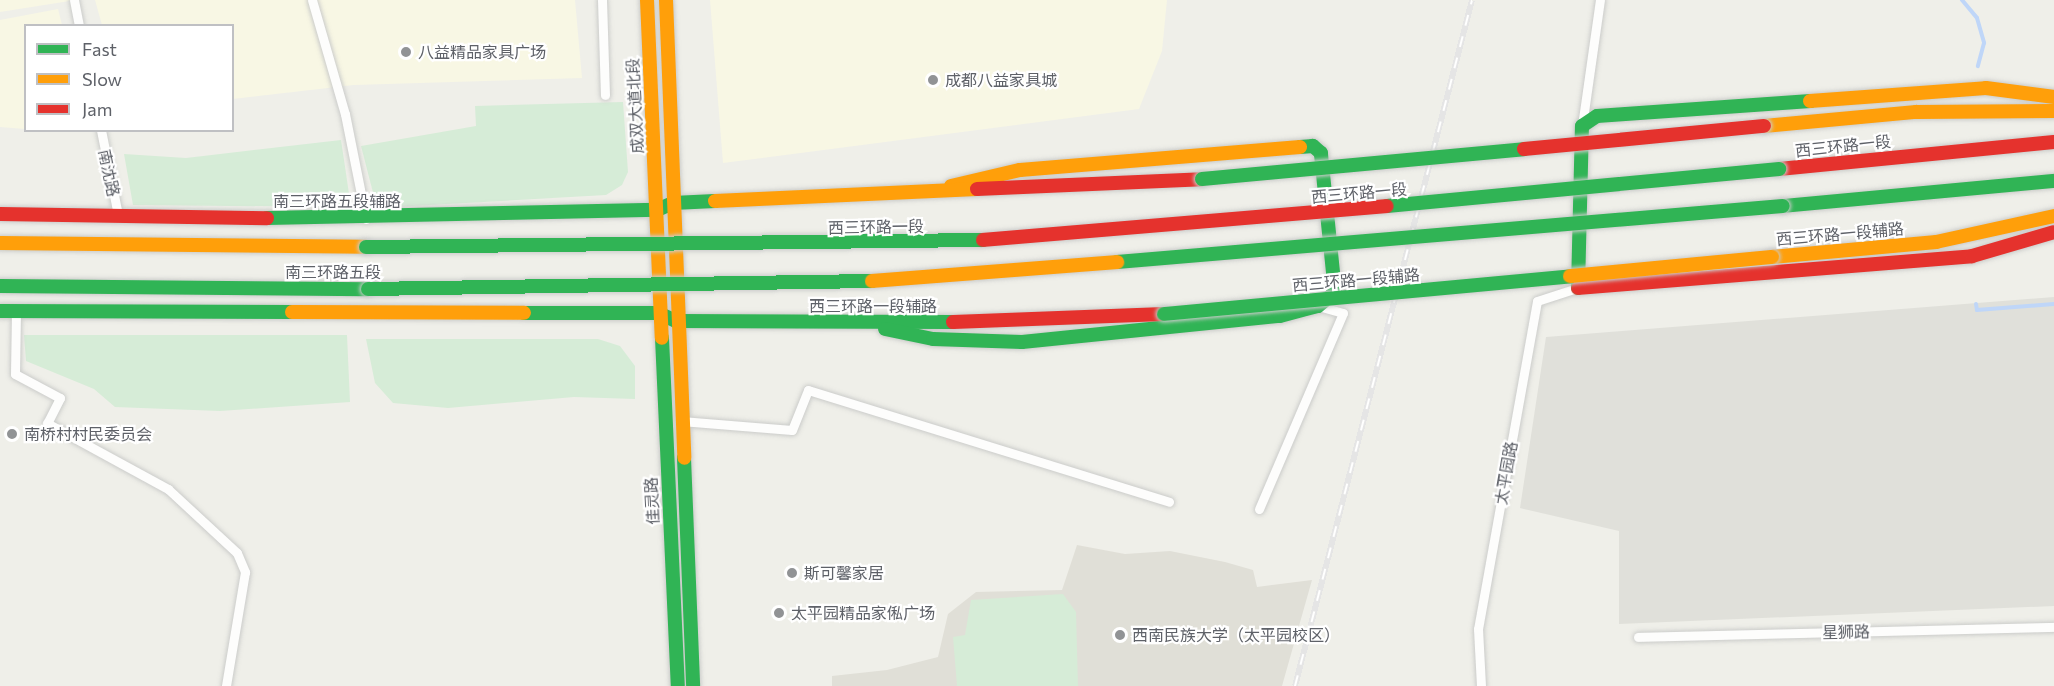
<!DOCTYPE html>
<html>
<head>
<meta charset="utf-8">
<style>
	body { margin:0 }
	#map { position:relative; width:2054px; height:686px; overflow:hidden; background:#efefe9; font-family:Commissioner,"Noto Sans SC",sans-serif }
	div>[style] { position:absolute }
	.commercial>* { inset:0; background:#f8f7e4 }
	.industrial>* { inset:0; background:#e0e0da }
	.education>* { inset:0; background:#e0dfd7 }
	.green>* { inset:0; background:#d6ecd7 }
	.stream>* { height:4px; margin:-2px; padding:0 2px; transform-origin:2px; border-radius:2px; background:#bfd6f8 }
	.roads { filter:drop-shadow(0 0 2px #cbccca) drop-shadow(0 0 2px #cbccca) }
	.street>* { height:9px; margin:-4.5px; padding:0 4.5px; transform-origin:4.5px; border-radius:4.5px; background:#fdfdfc }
	.fast>* { height:14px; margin:-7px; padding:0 7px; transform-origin:7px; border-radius:7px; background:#30b455 }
	.slow>* { height:14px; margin:-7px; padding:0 7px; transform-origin:7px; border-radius:7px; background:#ff9f0a }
	.jam>* { height:14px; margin:-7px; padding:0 7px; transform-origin:7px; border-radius:7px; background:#e5322d }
	.rail>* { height:6px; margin-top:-3px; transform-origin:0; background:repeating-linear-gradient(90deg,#fff 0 11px,#e5e5e5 0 22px); box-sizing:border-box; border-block:2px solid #e5e5e5 }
	.bridges { filter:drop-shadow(0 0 2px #cbcccb) drop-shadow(0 0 2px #cbcccb) }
	.fast-bridge>* { height:14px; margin:-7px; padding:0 7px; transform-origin:7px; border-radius:7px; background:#30b455 }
	.slow-bridge>* { height:14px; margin:-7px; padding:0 7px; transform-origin:7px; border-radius:7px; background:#ff9f0a }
	.jam-bridge>* { height:14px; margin:-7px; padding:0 7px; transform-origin:7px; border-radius:7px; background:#e5322d }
	.dots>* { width:16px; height:16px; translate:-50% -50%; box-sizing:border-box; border:3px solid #fff; border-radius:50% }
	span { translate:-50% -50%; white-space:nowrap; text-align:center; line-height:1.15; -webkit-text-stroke:4.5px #fff; paint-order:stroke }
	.poi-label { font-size:16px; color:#5e6168 }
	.left { translate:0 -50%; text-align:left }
	.street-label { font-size:16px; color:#5e6168 }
	.legend { position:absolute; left:24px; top:24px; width:210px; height:108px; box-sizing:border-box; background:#fff; border:2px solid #bfc0c3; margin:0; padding:8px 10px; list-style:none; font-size:18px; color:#5e6168 }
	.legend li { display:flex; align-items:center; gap:12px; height:30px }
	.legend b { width:30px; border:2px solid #bfc0c3 }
</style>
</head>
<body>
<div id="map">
	<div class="commercial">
		<div style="clip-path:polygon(0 0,76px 0,0 12px)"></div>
		<div style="clip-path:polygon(95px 0,575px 0,582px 78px,354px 85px,233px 99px,232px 26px,102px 25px)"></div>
		<div style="clip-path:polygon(710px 0,1167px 0,1162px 51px,1139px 109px,723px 163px)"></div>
		<div style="clip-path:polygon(58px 9px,62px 25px,26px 26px,25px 129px,0 127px,0 20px)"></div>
	</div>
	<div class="industrial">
		<div style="clip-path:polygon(2054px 297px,2054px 606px,1619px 624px,1619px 531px,1520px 508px,1546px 337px)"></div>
	</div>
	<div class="education">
		<div style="clip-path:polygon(1077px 545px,1125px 554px,1170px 551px,1225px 562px,1253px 570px,1257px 587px,1312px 580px,1282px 686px,832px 686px,832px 676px,887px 670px,938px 657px,948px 614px,976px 592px,1062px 590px)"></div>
	</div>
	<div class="green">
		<div style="clip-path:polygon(623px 102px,628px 172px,622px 185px,606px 195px,377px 208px,361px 146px,476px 126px,475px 106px)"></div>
		<div style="clip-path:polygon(341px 140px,351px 207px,133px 205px,124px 154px,186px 158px)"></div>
		<div style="clip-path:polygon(24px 335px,347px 335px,350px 402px,220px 411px,115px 407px,94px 389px,26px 361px)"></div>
		<div style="clip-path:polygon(366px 339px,598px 339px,620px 346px,635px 366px,635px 399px,574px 397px,448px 408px,393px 403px,375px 383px)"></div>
		<div style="clip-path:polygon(1063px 594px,1076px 612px,1078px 686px,957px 686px,953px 637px,965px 635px,971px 600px)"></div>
	</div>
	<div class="stream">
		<div style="left:1962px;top:0;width:23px;rotate:50deg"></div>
		<div style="left:1977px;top:18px;width:26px;rotate:74deg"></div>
		<div style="left:1984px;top:43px;width:24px;rotate:105deg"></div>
		<div style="left:1976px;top:304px;width:6px;rotate:81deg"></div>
		<div style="left:1977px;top:310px;width:77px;rotate:-4.5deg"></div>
	</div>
	<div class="roads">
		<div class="street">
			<div style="left:74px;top:0;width:26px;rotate:79deg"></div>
			<div style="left:312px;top:0;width:119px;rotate:73.9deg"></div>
			<div style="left:345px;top:114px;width:107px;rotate:78.7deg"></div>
			<div style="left:602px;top:0;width:95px;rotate:88.2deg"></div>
			<div style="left:1582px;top:126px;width:127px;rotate:-81.9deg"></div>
			<div style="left:101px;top:130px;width:87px;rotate:78.7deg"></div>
			<div style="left:16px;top:311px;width:63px;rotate:90.9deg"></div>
			<div style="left:15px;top:374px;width:51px;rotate:28.1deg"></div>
			<div style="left:60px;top:398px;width:28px;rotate:117deg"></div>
			<div style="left:47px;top:423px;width:138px;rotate:28.6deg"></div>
			<div style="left:168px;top:489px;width:94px;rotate:42.8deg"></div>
			<div style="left:237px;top:553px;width:21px;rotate:67deg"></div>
			<div style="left:245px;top:572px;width:116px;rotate:99.5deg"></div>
			<div style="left:681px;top:421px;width:111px;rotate:4.6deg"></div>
			<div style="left:792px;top:430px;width:43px;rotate:-68.2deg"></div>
			<div style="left:808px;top:390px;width:378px;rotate:17.2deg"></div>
			<div style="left:1259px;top:509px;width:213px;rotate:-66.8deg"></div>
			<div style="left:1343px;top:313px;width:26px;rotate:-164deg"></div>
			<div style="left:1638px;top:637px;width:416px;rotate:-1.4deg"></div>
			<div style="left:1481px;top:686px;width:57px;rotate:-93deg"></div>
			<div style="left:1478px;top:629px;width:333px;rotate:-79.8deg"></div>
			<div style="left:1537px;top:301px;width:42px;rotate:-18deg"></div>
		</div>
		<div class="fast">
			<div style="left:1783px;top:206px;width:272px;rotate:-5.3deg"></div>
			<div style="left:267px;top:218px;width:390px;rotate:-1.2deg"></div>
			<div style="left:657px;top:210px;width:17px;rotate:-24deg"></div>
			<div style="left:673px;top:203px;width:42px;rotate:-2.7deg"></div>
			<div style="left:0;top:286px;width:368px;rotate:0.5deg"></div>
			<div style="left:1578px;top:288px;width:162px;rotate:-88.6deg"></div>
			<div style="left:1582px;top:126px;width:18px;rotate:-34deg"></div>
			<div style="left:1597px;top:116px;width:214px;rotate:-4deg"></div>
			<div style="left:0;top:311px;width:292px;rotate:0.2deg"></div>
			<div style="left:524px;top:313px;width:134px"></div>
			<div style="left:658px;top:313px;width:20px;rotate:24deg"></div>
			<div style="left:676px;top:321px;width:277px;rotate:0.2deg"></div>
			<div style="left:885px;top:329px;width:49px;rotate:11.8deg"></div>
			<div style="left:933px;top:339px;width:89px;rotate:1.9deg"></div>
			<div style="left:1022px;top:342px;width:259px;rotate:-5.8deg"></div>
			<div style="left:1280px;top:316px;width:39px;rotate:-15deg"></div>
			<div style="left:1318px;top:306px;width:22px;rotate:-39deg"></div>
			<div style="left:1335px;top:292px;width:140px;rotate:-95.8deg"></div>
			<div style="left:1321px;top:153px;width:11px;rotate:-139deg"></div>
			<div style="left:1313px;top:146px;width:13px;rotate:176deg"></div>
			<div style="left:662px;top:338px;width:348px;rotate:87.4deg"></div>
			<div style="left:684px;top:458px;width:228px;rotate:87.7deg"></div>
		</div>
		<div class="slow">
			<div style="left:647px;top:0;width:338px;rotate:87.5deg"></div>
			<div style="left:666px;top:0;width:458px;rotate:87.7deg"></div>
			<div style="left:1810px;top:101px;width:176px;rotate:-4.2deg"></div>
			<div style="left:1986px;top:88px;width:69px;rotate:7.5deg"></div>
			<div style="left:1764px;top:126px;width:153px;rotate:-5.3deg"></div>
			<div style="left:1916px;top:112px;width:138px;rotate:-0.4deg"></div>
			<div style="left:951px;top:186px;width:71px;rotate:-13.1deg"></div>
			<div style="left:1020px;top:170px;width:281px;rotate:-4.7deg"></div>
			<div style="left:715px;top:201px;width:262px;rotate:-2.6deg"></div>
			<div style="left:0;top:243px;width:366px;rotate:0.6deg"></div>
			<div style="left:1772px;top:257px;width:165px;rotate:-5.2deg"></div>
			<div style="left:1936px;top:242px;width:121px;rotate:-12.4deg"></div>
			<div style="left:292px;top:312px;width:232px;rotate:0.2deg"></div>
		</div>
		<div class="jam">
			<div style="left:1779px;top:169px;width:276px;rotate:-5.6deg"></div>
			<div style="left:977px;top:189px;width:225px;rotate:-2.5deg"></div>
			<div style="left:0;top:214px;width:267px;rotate:0.9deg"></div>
			<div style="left:1578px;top:288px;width:395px;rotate:-4.6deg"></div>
			<div style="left:1972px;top:256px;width:85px;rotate:-16.3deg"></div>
			<div style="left:953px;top:322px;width:211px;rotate:-2.2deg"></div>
		</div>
	</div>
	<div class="rail">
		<div style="left:1295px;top:686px;width:708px;rotate:-75.53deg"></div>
	</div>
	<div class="bridges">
		<div class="fast-bridge">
			<div style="left:1202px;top:179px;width:323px;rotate:-5.3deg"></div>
			<div style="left:1387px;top:206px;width:394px;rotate:-5.4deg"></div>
			<div style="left:366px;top:247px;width:617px;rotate:-0.65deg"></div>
			<div style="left:1117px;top:262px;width:668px;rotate:-4.81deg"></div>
			<div style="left:368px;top:289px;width:504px;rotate:-0.91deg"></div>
			<div style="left:1164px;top:314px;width:408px;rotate:-5.3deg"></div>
		</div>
		<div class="slow-bridge">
			<div style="left:1570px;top:276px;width:203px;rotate:-5.4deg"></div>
			<div style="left:872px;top:281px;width:246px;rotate:-4.4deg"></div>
		</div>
		<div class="jam-bridge">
			<div style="left:1524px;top:149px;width:241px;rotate:-5.5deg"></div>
			<div style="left:983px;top:240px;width:405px;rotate:-4.8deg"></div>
		</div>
	</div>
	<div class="dots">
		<div style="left:406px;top:52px;background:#919395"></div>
		<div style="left:933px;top:80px;background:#919395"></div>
		<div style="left:12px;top:434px;background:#919395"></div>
		<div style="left:792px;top:573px;background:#919395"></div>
		<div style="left:779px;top:613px;background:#919395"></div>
		<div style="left:1120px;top:635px;background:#919395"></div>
	</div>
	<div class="poi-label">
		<span class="left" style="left:418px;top:52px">八益精品家具广场</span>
		<span class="left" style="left:945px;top:80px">成都八益家具城</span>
		<span class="left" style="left:24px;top:434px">南桥村村民委员会</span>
		<span class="left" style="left:804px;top:573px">斯可馨家居</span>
		<span class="left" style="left:791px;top:613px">太平园精品家俬广场</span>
		<span class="left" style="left:1132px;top:635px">西南民族大学（太平园校区）</span>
	</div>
	<div class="street-label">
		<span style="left:635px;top:106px;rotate:-93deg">成双大道北段</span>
		<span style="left:1843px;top:146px;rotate:-6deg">西三环路一段</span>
		<span style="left:109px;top:173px;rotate:78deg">南沈路</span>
		<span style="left:1359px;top:193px;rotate:-5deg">西三环路一段</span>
		<span style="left:337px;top:201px">南三环路五段辅路</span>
		<span style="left:876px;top:227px;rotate:-1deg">西三环路一段</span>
		<span style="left:1840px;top:234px;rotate:-5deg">西三环路一段辅路</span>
		<span style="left:333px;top:272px">南三环路五段</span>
		<span style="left:1356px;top:280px;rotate:-5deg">西三环路一段辅路</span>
		<span style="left:873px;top:306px">西三环路一段辅路</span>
		<span style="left:1506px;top:473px;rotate:-80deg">太平园路</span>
		<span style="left:652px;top:501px;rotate:-93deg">佳灵路</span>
		<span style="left:1846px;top:632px;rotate:-1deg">星狮路</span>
	</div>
	<ul class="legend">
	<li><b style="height:8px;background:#30b455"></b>Fast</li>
	<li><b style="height:8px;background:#ff9f0a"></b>Slow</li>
	<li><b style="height:8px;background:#e5322d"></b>Jam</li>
	</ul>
</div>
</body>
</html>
